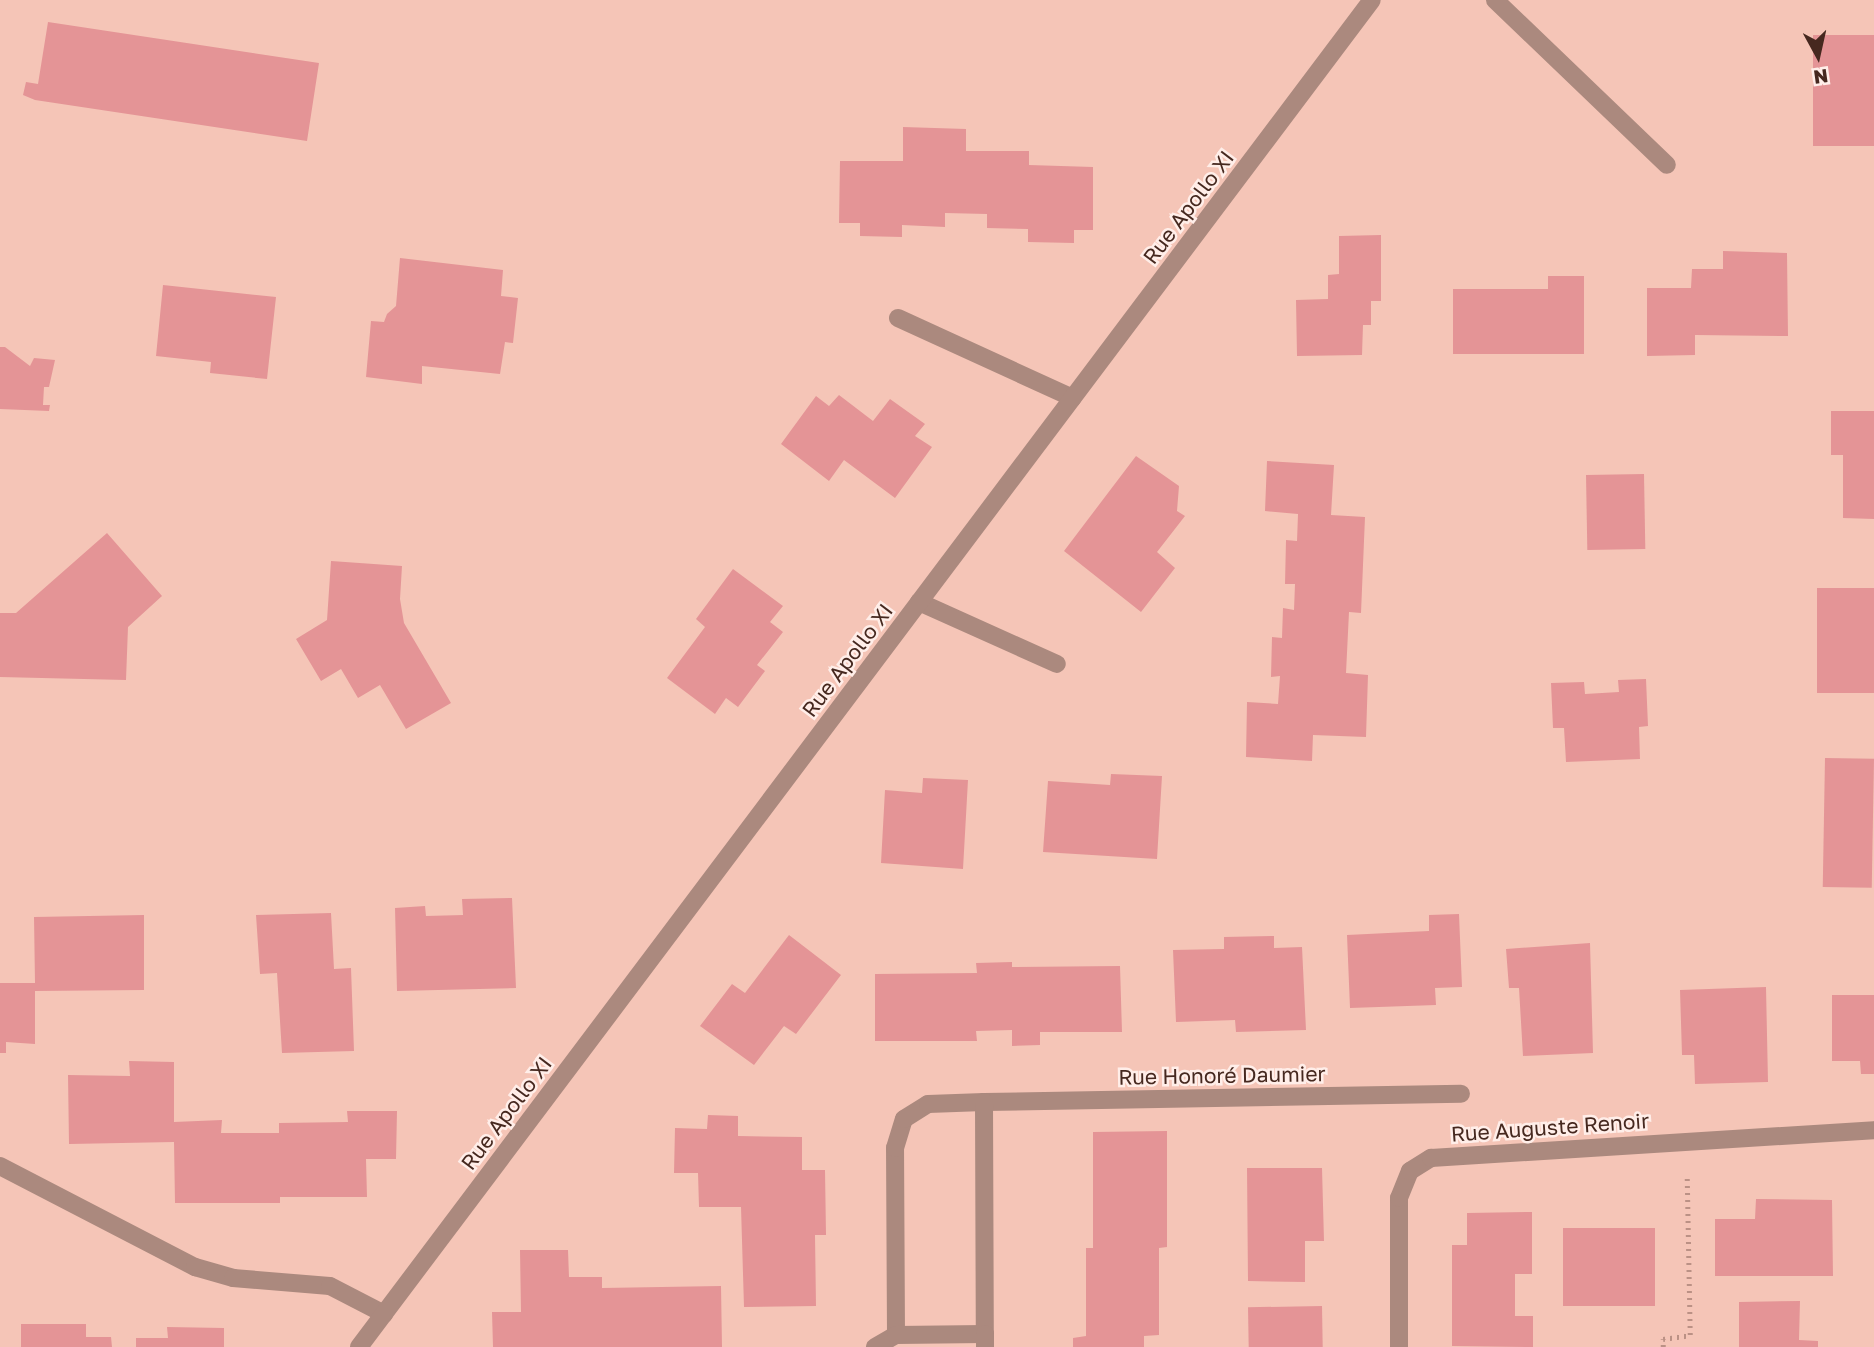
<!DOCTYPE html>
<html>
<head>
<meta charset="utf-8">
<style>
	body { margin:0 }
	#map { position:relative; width:1874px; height:1347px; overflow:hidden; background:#f5c5b7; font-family:"Golos Text",sans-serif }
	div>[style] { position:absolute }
	.building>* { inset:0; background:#e49496; transform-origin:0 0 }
	.path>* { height:4.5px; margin-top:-2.25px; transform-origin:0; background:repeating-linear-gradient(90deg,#bb9185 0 2px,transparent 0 7px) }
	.service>* { height:18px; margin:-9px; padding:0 9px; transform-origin:9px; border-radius:9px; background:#ab897e }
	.minor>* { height:18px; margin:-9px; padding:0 9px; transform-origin:9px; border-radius:9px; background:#ab897e }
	span { translate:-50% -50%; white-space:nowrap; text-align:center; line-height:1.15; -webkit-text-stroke:5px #ffeee9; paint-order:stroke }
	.street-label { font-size:21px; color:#46281f }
	.north { position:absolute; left:1783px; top:21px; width:70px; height:70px; -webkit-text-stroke:5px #ffeee9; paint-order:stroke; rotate:172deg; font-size:19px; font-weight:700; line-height:28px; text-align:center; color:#46281f }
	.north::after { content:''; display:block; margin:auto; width:24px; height:32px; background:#46281f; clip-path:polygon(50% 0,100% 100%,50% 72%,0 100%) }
</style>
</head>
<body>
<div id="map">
	<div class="building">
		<div style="clip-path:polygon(48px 22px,319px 63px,307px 141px,35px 100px,23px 95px,26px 82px,38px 84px)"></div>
		<div style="left:1874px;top:35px;width:111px;height:61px;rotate:90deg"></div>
		<div style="clip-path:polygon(903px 127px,966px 129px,966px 151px,1029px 151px,1029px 165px,1093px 167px,1093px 230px,1074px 230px,1074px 243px,1028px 242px,1028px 229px,987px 228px,987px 214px,945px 213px,945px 227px,902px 225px,902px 237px,860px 236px,860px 223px,839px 223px,840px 161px,903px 161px)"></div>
		<div style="clip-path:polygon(1381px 235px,1381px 301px,1371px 301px,1371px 325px,1363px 325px,1362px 355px,1297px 356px,1296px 300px,1328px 299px,1328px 275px,1339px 274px,1339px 236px)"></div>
		<div style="clip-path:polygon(1723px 251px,1787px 253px,1788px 336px,1695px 335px,1695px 355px,1647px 356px,1647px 288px,1691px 288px,1692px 269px,1723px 269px)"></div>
		<div style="clip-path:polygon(400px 258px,503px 270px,501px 296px,518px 298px,513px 343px,505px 342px,500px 374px,422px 366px,422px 384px,366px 377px,371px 321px,384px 322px,387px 314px,396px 306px)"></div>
		<div style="clip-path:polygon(1548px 276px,1584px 276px,1584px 354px,1453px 354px,1453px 289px,1548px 289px)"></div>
		<div style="clip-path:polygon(163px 285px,276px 297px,267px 379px,210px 373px,211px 362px,156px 356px)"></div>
		<div style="clip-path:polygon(0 347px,5px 347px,30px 366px,34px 358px,55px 360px,49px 387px,44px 387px,43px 405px,50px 405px,49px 411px,0 409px)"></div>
		<div style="clip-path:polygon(839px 395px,873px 421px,890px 399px,925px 424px,915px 436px,932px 447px,895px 498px,844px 460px,829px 481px,781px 444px,816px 396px,829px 406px)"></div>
		<div style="clip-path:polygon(1831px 411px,1874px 411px,1874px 519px,1843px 518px,1843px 455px,1831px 455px)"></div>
		<div style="clip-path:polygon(1136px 456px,1179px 486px,1177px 511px,1185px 516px,1157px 552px,1175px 568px,1141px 612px,1064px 551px)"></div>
		<div style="clip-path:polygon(1267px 461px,1334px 465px,1331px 515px,1365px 517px,1361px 613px,1349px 612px,1346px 673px,1368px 675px,1366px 737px,1313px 735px,1312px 761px,1246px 757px,1247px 702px,1278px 704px,1280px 676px,1271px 677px,1272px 637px,1282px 638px,1283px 608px,1294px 610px,1295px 584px,1285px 584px,1286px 540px,1297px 541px,1298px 514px,1265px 511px)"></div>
		<div style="left:1644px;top:474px;width:75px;height:58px;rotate:89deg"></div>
		<div style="clip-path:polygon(107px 533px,162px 596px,128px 627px,126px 680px,0 677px,0 613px,16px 613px)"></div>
		<div style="clip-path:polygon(331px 561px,402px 566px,400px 599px,404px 623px,451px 703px,406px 729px,380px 685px,358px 698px,341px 669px,321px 681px,296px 639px,327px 620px)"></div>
		<div style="clip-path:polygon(733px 569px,783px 606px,770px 622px,783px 632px,757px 665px,765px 671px,738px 707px,726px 698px,715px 714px,667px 678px,705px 627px,696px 619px)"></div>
		<div style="left:1874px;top:588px;width:105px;height:57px;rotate:90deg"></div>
		<div style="clip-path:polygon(1646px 679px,1648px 726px,1639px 727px,1640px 759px,1566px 762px,1564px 728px,1553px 728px,1551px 683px,1584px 682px,1585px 694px,1619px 692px,1618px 680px)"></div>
		<div style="left:1825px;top:758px;width:49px;height:129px;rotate:1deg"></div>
		<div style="clip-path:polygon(1111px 774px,1162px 776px,1157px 859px,1043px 852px,1048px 781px,1110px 785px)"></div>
		<div style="clip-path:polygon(923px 778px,968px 780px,963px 869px,881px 863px,885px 790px,922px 793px)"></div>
		<div style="clip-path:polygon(512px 898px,516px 988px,397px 991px,395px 908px,425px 906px,426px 916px,463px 915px,462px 899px)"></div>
		<div style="clip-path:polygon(331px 913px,334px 969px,351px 968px,354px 1051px,282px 1053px,277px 973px,260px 974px,256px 915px)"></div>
		<div style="clip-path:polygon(1459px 914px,1462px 987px,1435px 988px,1436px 1005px,1350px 1008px,1347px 935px,1429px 931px,1429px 915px)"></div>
		<div style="clip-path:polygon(144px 915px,144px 990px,35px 991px,35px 1044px,6px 1042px,6px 1053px,0 1053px,0 983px,35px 983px,34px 917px)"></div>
		<div style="clip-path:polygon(789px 935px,841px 975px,796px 1034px,784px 1026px,754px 1065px,700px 1026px,732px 984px,745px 993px)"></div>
		<div style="clip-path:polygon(1274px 936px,1274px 948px,1302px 947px,1306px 1030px,1236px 1032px,1235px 1020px,1176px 1022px,1173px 950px,1224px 949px,1224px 937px)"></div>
		<div style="clip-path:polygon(1590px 943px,1593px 1053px,1523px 1056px,1519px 988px,1509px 988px,1506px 949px)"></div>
		<div style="clip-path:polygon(1012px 962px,1012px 967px,1120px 966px,1122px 1032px,1040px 1032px,1040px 1045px,1012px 1046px,1012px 1030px,976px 1031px,977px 1041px,875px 1041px,875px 974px,977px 973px,976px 963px)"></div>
		<div style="clip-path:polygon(1766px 987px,1768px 1082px,1695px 1084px,1694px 1055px,1682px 1055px,1680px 990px)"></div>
		<div style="clip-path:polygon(1832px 995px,1874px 995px,1874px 1074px,1861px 1074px,1860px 1061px,1832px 1061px)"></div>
		<div style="clip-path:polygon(129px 1061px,174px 1062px,174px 1122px,222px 1120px,221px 1133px,279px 1133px,279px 1123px,348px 1122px,347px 1111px,397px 1111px,396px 1159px,366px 1159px,367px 1197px,280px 1197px,280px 1203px,175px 1203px,174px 1142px,69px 1144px,68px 1075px,130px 1076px)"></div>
		<div style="clip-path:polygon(708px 1115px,738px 1116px,738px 1136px,802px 1137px,802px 1170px,825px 1170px,826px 1235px,815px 1235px,816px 1306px,744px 1307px,741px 1207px,699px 1207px,698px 1173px,674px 1173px,675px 1128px,707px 1129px)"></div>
		<div style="clip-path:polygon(1167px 1131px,1167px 1247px,1159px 1248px,1159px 1335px,1144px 1336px,1144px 1347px,1073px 1347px,1073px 1338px,1086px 1336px,1086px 1248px,1093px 1248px,1093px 1132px)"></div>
		<div style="clip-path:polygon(1247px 1168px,1322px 1168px,1324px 1241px,1305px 1241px,1305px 1282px,1248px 1281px)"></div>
		<div style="clip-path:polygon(1756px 1199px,1832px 1200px,1833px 1276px,1715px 1276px,1715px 1219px,1755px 1219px)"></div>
		<div style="clip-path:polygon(1532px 1212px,1532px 1274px,1515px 1274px,1515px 1316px,1533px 1316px,1533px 1347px,1452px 1346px,1452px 1245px,1467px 1245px,1467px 1213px)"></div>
		<div style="left:1563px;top:1228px;width:92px;height:78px"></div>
		<div style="clip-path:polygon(520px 1250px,568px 1250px,569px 1277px,602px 1277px,602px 1288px,721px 1286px,722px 1347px,493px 1347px,492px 1312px,521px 1312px)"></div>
		<div style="clip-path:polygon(1800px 1301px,1799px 1340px,1818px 1341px,1818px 1347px,1739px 1347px,1739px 1302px)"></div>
		<div style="left:1322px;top:1306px;width:41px;height:74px;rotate:89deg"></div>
		<div style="clip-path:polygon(21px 1324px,86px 1324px,86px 1337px,111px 1337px,112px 1347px,21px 1347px)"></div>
		<div style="clip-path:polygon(167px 1327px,224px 1328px,224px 1347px,136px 1347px,136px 1338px,168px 1338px)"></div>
	</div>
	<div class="path">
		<div style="left:1663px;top:1347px;width:8px;rotate:-90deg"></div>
		<div style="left:1663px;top:1339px;width:27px;rotate:-8deg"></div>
		<div style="left:1690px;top:1335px;width:158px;rotate:-91.1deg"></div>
	</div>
	<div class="service">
		<div style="left:1495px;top:0;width:238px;rotate:43.8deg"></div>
		<div style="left:898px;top:318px;width:192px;rotate:24.6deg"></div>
		<div style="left:919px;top:602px;width:151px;rotate:24.2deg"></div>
	</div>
	<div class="minor">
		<div style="left:984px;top:1102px;width:477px;rotate:-1deg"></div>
		<div style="left:0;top:1166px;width:220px;rotate:27.4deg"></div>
		<div style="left:195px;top:1267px;width:40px;rotate:16deg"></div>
		<div style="left:233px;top:1278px;width:97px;rotate:4.7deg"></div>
		<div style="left:330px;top:1286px;width:61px;rotate:27.4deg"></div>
		<div style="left:896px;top:1335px;width:187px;rotate:-90.3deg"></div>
		<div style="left:895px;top:1148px;width:30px;rotate:-73deg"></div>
		<div style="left:904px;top:1119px;width:28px;rotate:-32deg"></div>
		<div style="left:928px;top:1104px;width:56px;rotate:-2deg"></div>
		<div style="left:984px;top:1102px;width:232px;rotate:89.8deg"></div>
		<div style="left:359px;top:1347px;width:1685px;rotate:-53.06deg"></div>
		<div style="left:875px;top:1347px;width:24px;rotate:-30deg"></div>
		<div style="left:896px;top:1335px;width:89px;rotate:-0.6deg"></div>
		<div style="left:985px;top:1334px;width:13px;rotate:90deg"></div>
		<div style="left:1399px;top:1347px;width:149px;rotate:-90deg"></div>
		<div style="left:1399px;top:1198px;width:29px;rotate:-68deg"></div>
		<div style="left:1410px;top:1171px;width:25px;rotate:-32deg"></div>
		<div style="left:1431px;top:1158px;width:444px;rotate:-3.6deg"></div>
	</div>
	<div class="street-label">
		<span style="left:1188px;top:207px;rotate:-53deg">Rue Apollo XI</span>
		<span style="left:847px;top:660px;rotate:-53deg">Rue Apollo XI</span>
		<span style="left:1222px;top:1075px;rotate:-1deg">Rue Honoré Daumier</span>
		<span style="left:506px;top:1113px;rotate:-53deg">Rue Apollo XI</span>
		<span style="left:1550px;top:1127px;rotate:-4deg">Rue Auguste Renoir</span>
	</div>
	<div class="north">N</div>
</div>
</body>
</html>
